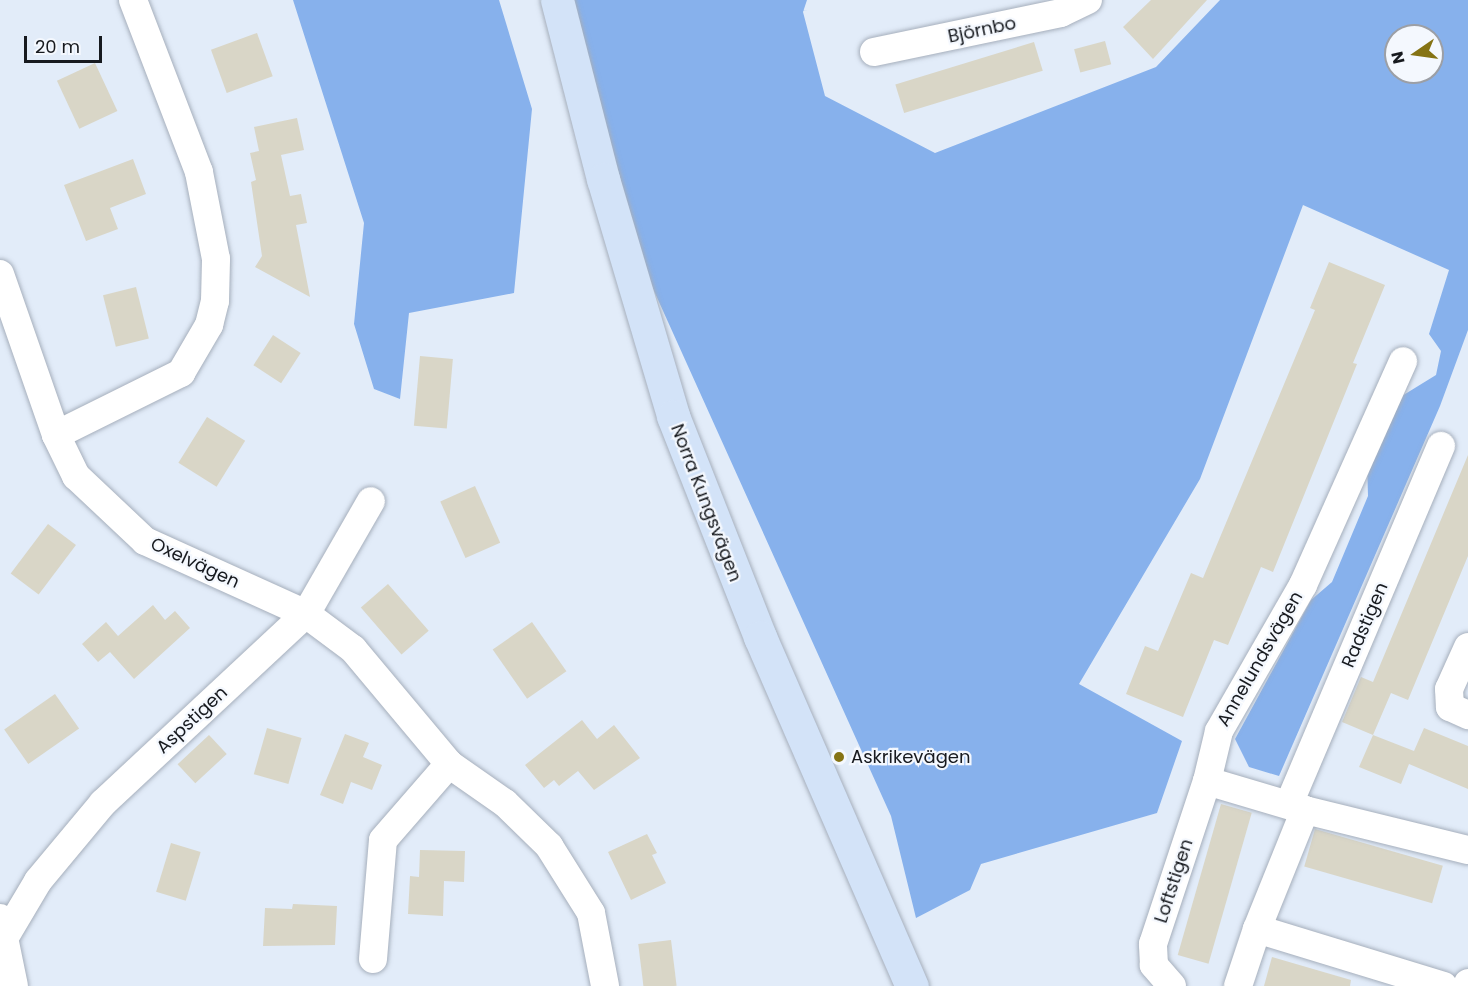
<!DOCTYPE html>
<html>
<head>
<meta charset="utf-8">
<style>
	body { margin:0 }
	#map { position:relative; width:1468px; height:986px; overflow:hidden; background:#e2ecf9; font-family:Poppins,sans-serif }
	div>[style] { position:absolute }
	.forest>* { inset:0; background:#87b1ec }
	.building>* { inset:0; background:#d9d6c7; transform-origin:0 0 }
	.roads { filter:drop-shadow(0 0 2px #a6afbc) drop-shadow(0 0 2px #a6afbc) }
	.minor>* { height:28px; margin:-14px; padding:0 14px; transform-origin:14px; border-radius:14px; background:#fff }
	.major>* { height:33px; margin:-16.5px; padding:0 16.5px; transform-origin:16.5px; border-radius:16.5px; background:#d3e3f8 }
	.dots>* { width:16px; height:16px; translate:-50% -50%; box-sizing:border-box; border:3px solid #f4f8fe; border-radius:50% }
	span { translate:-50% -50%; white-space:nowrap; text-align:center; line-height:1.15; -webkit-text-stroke:4.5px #f4f8fe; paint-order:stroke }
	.street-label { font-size:18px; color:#171a1f }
	.poi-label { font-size:18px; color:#171a1f }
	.left { translate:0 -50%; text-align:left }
	.north { position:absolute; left:1384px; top:24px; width:60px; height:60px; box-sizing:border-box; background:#f4f8fe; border:2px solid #9c9fa5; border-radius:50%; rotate:257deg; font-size:16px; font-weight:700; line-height:24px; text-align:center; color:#171a1f }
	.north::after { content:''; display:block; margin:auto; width:21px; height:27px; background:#857314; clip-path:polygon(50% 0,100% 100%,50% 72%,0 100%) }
	.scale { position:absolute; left:24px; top:36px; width:78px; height:27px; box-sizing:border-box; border:3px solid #171a1f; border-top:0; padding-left:8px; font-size:18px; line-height:21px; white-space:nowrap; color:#171a1f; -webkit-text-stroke:4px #f4f8fe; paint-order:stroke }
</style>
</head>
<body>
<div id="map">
	<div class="forest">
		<div style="clip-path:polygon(293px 0,499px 0,532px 109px,514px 293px,409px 313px,400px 399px,374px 389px,354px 324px,364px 223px)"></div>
		<div style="clip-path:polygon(evenodd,573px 0,807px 0,803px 12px,825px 96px,935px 153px,1156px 67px,1220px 0,1468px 0,1468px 330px,1440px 406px,1279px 776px,1249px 767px,1235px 739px,1311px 600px,1332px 582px,1368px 496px,1367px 463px,1397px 399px,1436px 375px,1441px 351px,1429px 334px,1449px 270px,1303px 205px,1200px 479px,1079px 684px,1182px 741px,1157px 813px,981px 864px,970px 890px,916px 918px,891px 816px,636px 251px,573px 0,1396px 36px,1432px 36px,1432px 72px,1396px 72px,1396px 36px)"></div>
	</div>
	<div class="building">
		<div style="clip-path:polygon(1151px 0,1207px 0,1153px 59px,1123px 27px)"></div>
		<div style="left:257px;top:33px;width:46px;height:49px;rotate:70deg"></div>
		<div style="left:1105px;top:41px;width:24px;height:32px;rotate:75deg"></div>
		<div style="left:1034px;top:42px;width:30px;height:145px;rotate:73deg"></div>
		<div style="left:95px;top:63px;width:53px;height:42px;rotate:65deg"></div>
		<div style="clip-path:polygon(297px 118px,304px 150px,281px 155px,290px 196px,301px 194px,307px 223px,296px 225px,310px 297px,255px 267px,262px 256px,251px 182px,256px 180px,250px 153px,259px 151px,254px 127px)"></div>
		<div style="clip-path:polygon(133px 159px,146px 194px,110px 208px,118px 229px,86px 241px,64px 185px)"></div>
		<div style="clip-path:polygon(1329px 262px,1385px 285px,1353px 363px,1357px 364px,1273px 572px,1261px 567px,1228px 645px,1214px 640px,1183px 717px,1126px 694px,1145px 646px,1158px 651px,1191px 573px,1203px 578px,1315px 310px,1310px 308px)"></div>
		<div style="left:136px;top:287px;width:53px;height:34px;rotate:76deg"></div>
		<div style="left:273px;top:335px;width:33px;height:36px;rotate:33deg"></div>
		<div style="left:420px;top:356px;width:33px;height:70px;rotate:5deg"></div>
		<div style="left:207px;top:417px;width:45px;height:54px;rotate:32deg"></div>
		<div style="clip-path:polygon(1468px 455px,1468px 556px,1408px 700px,1391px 693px,1373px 735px,1342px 722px,1361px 677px,1373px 682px)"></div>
		<div style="left:475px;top:486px;width:62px;height:38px;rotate:66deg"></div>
		<div style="left:48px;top:524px;width:35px;height:62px;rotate:37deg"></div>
		<div style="left:388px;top:584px;width:62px;height:36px;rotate:49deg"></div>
		<div style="clip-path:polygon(153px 605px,165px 620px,175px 611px,190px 628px,134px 679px,110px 652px,98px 662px,82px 644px,106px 622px,118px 636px)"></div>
		<div style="left:532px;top:622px;width:60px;height:48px;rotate:55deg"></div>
		<div style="left:55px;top:694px;width:42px;height:62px;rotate:55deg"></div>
		<div style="clip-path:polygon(582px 720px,597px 739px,614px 725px,640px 758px,594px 790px,578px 771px,559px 786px,554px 780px,544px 788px,525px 765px)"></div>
		<div style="left:267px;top:728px;width:36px;height:48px;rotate:16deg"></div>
		<div style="clip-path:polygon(1424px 728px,1468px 746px,1468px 789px,1409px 764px,1401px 784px,1359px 767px,1373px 735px,1414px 751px)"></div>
		<div style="clip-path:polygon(345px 734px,369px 743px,363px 757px,382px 765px,372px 790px,351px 782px,343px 804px,320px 795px)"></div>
		<div style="left:209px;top:735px;width:26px;height:43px;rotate:47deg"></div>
		<div style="left:1221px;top:804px;width:32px;height:157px;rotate:16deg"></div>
		<div style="left:1315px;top:829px;width:133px;height:39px;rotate:16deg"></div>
		<div style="clip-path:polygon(647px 834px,657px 853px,652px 855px,666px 883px,631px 900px,608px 852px)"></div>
		<div style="left:171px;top:843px;width:31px;height:51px;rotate:17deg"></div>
		<div style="clip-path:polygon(420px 850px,465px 851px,464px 882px,444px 881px,443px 916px,408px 914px,410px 876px,419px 877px)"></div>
		<div style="clip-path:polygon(293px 904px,337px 906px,335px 945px,263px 946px,265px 908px,292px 909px)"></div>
		<div style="left:671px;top:940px;width:46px;height:33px;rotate:83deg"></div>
		<div style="clip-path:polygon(1272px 957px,1351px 980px,1350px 986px,1264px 986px)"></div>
	</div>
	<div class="roads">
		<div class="minor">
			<div style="left:874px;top:52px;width:191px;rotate:-11.8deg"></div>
			<div style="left:1061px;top:13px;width:30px;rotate:-26deg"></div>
			<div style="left:0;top:274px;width:170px;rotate:70.8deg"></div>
			<div style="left:56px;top:435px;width:46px;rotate:64deg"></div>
			<div style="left:76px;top:476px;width:95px;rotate:43.3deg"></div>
			<div style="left:145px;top:541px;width:177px;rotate:24.4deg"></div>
			<div style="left:306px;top:614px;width:59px;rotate:36.7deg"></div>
			<div style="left:353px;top:649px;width:150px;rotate:50.1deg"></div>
			<div style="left:449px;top:764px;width:68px;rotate:34.9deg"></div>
			<div style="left:505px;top:803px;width:62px;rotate:44.3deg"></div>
			<div style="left:549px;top:846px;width:79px;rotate:57.9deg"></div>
			<div style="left:591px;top:913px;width:74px;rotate:79.1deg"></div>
			<div style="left:56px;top:435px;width:140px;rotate:-26.4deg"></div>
			<div style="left:181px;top:373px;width:56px;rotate:-59.7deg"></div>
			<div style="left:209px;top:325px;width:25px;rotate:-76deg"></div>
			<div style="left:215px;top:301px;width:42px;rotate:-88.6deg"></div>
			<div style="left:216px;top:259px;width:89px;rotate:-101.1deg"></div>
			<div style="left:199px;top:172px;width:184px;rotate:-111deg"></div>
			<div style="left:1468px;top:647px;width:46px;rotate:114.3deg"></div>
			<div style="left:1449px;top:689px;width:18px;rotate:87deg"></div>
			<div style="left:1450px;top:707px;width:20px;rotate:24deg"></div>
			<div style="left:1207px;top:781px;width:102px;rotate:16.5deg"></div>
			<div style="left:1305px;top:810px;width:168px;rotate:13.8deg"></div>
			<div style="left:1289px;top:804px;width:389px;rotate:-67deg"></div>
			<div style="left:1305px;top:810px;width:128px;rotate:112deg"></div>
			<div style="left:1257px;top:929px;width:195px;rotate:17deg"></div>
			<div style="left:0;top:918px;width:69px;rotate:78.4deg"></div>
			<div style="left:6px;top:935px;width:63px;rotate:-59.3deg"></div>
			<div style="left:38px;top:881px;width:102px;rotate:-50.2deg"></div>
			<div style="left:103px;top:803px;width:277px;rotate:-43deg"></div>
			<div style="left:306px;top:614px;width:130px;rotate:-60.1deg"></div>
			<div style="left:373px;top:959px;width:119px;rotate:-85.2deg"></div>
			<div style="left:383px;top:840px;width:101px;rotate:-49deg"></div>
			<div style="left:1172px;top:986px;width:28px;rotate:-131deg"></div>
			<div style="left:1154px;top:965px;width:21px;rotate:-93deg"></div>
			<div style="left:1153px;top:944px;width:172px;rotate:-71.7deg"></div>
			<div style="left:1207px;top:781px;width:51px;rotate:-76.5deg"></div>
			<div style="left:1219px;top:731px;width:168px;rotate:-60.1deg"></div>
			<div style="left:1303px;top:585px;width:245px;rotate:-65.9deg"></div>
			<div style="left:1238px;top:986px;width:60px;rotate:-71.6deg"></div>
			<div style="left:1467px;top:986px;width:3px;rotate:-72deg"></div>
		</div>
		<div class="major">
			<div style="left:557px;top:0;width:185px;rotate:75.6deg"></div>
			<div style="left:603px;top:179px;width:247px;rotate:73.5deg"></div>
			<div style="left:673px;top:416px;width:238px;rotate:68.5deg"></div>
			<div style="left:760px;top:637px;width:381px;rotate:66.5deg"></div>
		</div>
	</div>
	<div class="dots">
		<div style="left:839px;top:757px;background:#857314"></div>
	</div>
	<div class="street-label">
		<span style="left:982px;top:30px;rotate:-12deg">Björnbo</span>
		<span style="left:706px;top:503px;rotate:69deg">Norra Kungsvägen</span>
		<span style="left:195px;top:563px;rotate:25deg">Oxelvägen</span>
		<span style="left:1365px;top:625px;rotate:-67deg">Radstigen</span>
		<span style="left:1260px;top:659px;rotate:-60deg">Annelundsvägen</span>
		<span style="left:192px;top:720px;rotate:-43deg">Aspstigen</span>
		<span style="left:1174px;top:881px;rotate:-72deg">Loftstigen</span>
	</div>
	<div class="poi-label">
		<span class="left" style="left:851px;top:757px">Askrikevägen</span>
	</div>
	<div class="north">N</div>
	<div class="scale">20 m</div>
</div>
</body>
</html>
